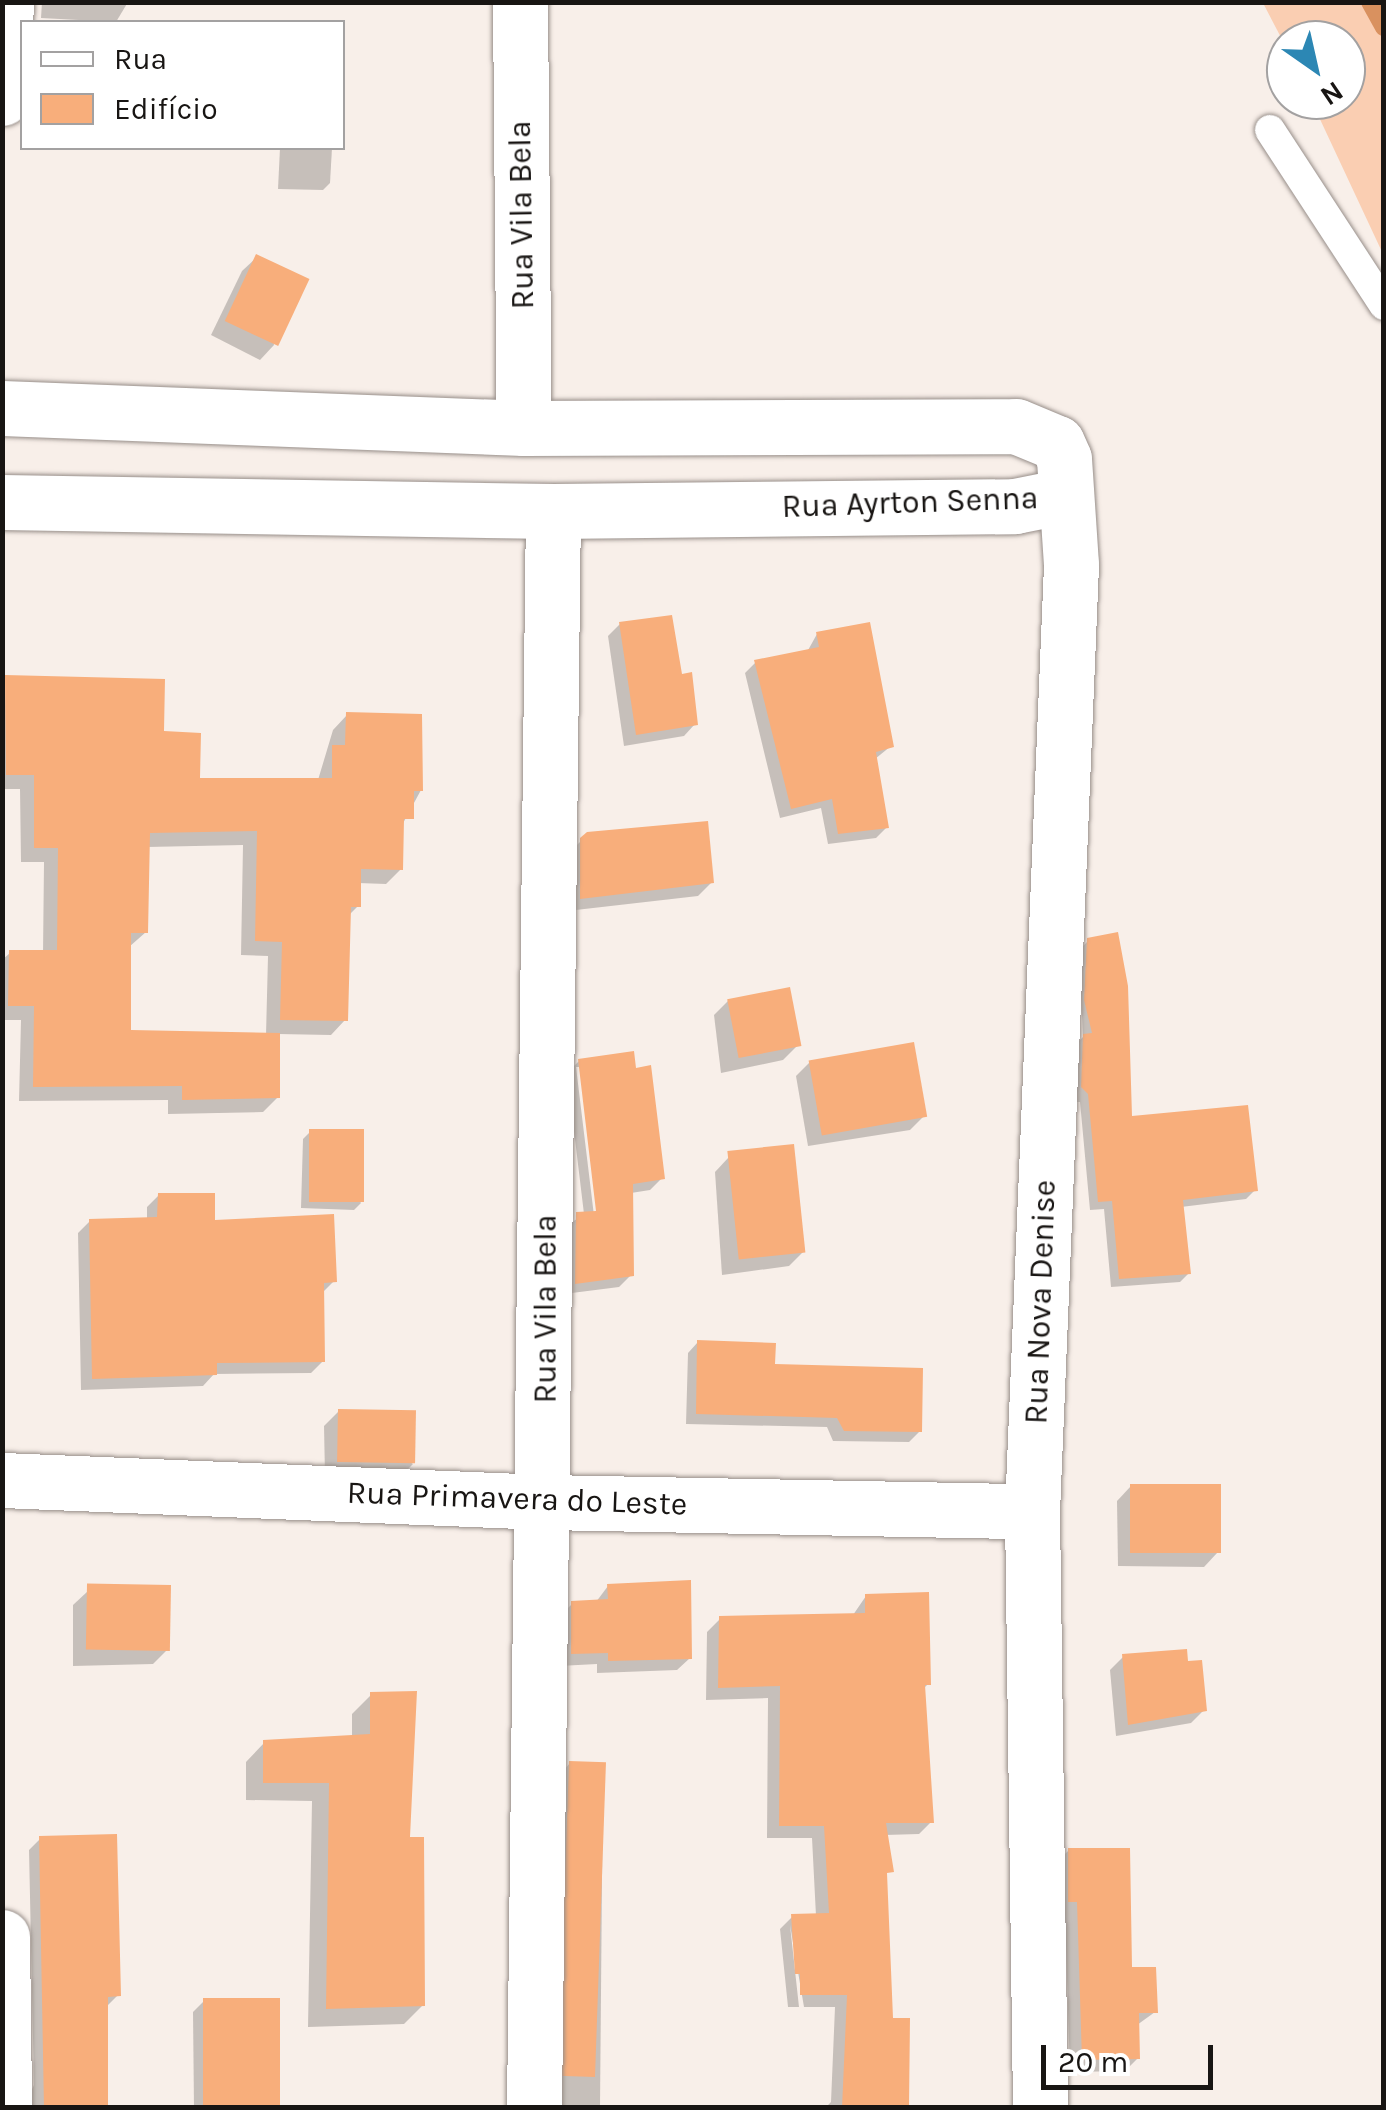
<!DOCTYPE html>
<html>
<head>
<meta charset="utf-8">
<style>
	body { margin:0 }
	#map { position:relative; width:1386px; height:2110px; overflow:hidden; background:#f8efe9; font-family:Karla,sans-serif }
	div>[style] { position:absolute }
	.green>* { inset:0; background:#faceb2 }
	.shadow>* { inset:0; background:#0003 }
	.stream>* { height:18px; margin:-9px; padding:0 9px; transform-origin:9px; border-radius:9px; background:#d9915f }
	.building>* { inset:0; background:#f8ae7b; transform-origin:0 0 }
	.roads { filter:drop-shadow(0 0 2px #978e89) drop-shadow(0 0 2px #978e89) }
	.service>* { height:30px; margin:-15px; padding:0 15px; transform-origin:15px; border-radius:15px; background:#fff }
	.minor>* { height:55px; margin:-27.5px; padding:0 27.5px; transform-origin:27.5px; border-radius:27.5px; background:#fff }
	span { translate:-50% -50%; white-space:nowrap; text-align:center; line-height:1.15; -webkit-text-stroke:9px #fff; paint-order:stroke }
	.street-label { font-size:32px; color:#181513 }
	.frame { position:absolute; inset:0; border:5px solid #181513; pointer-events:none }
	.legend { position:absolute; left:20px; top:20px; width:325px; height:130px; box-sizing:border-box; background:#fff; border:2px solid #a3a1a1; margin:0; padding:12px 18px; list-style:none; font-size:30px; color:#181513 }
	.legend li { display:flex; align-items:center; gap:20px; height:50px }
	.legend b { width:50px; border:2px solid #a3a1a1 }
	.north { position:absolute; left:1266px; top:20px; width:100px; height:100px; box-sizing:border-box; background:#fff; border:2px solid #a3a1a1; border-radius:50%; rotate:146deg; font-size:28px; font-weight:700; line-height:40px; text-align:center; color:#181513 }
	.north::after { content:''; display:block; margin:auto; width:35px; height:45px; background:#2c87b4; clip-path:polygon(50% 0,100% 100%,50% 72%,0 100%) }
	.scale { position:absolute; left:1041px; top:2045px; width:172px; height:45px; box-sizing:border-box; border:5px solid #181513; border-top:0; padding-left:12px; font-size:30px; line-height:35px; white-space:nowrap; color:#181513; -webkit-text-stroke:8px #fff; paint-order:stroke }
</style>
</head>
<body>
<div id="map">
	<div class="green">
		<div style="clip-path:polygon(1263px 3px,1383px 3px,1383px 254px,1311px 100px,1346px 100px,1346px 40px,1286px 40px,1286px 47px)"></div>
	</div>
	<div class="shadow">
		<div style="clip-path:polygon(42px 2px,128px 2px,116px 22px,41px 18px)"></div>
		<div style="clip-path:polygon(280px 148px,332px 148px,330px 183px,323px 190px,278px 189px)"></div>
		<div style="clip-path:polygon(257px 257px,274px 345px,260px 360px,211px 335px,242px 271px)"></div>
		<div style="clip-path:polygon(620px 624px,680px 677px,695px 724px,684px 736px,624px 746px,608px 636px)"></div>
		<div style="clip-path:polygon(817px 634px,891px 746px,875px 759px,887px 827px,876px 838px,828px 844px,821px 808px,780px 818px,745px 673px,756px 662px,807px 652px)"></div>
		<div style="clip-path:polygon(evenodd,6px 678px,161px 733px,197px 781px,318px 780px,333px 730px,347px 715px,421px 790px,401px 827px,401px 869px,386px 884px,358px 883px,358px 906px,348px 916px,345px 1020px,331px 1035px,278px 1034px,278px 1097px,263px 1112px,168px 1114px,168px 1100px,19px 1101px,21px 1020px,2px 1020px,2px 960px,10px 953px,43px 953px,44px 862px,21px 862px,20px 789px,2px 789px,6px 678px,243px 845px,241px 955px,268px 956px,266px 1035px,128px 1033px,129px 947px,146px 932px,147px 847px,243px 845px)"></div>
		<div style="clip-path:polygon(582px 840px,712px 882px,698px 896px,567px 911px,568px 854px)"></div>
		<div style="clip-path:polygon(1088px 941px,1130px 1118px,1255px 1190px,1246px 1199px,1181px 1207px,1189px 1273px,1180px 1282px,1111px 1287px,1104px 1209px,1090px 1210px,1080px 1102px,1074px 1102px,1075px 1045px,1083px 1037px,1079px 950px)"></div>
		<div style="clip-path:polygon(728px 1001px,798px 1045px,783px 1060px,721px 1073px,714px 1015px)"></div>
		<div style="clip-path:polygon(evenodd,579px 1061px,662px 1178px,650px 1190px,631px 1193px,631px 1275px,619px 1287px,564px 1294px,565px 1227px,584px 1214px,567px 1073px,579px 1061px,576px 1067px,581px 1067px,600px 1223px,595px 1224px,576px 1067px)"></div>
		<div style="clip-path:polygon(810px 1062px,924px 1116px,910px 1130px,808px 1146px,796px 1076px)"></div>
		<div style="clip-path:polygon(310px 1132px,361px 1203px,354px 1210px,301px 1208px,303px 1139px)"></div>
		<div style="clip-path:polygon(729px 1157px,804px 1251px,789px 1266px,722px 1275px,715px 1172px)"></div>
		<div style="clip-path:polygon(159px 1195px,334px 1281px,321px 1294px,323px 1361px,311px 1373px,214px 1374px,203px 1386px,81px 1390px,78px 1233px,90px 1221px,147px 1220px,147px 1207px)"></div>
		<div style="clip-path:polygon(698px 1342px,773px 1366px,920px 1431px,909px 1442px,833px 1441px,827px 1427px,686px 1424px,688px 1353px)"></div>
		<div style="clip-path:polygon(339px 1411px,413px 1464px,398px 1479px,325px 1476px,324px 1426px)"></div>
		<div style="clip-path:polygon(1131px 1486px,1218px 1552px,1204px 1567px,1118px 1566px,1117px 1501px)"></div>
		<div style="clip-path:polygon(608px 1586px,690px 1658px,677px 1670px,597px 1673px,597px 1664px,559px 1666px,560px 1616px,572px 1604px,596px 1602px)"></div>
		<div style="clip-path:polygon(88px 1591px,167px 1650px,153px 1664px,73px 1666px,73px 1605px)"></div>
		<div style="clip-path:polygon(866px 1596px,928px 1684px,923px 1689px,931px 1822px,919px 1834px,885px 1835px,890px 2021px,907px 2108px,825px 2108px,831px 2102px,835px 2007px,804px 2007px,790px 1925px,799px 2007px,788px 2007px,780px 1929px,792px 1917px,816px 1916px,812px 1838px,767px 1838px,768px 1698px,706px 1700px,707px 1632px,720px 1619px,853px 1615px)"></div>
		<div style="clip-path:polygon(1123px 1657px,1204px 1710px,1191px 1723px,1116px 1736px,1110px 1670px)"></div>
		<div style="clip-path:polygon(371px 1695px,408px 1839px,423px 2005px,404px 2024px,308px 2027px,312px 1801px,246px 1800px,246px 1762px,264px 1743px,352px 1738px,352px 1714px)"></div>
		<div style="clip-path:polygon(570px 1763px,603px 1764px,600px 2108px,560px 2108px,564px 1770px)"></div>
		<div style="clip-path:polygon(40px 1839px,118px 1995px,107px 2006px,106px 2106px,167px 2108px,23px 2108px,34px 2085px,29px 1850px)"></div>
		<div style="clip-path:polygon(1069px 1850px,1155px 2012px,1137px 2025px,1138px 2058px,1125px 2071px,1070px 2072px,1065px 1914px,1057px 1914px,1056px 1863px)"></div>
		<div style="clip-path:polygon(204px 2001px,278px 2108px,194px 2108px,193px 2012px)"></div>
	</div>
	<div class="stream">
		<div style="left:1370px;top:2px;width:29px;rotate:61deg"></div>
	</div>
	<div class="building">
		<div style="left:256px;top:254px;width:59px;height:74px;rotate:25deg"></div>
		<div style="clip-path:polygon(672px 615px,682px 674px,692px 672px,698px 725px,636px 735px,619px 622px)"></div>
		<div style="clip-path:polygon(870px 622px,894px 747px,876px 752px,889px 828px,838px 834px,832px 799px,791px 809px,754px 660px,819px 647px,816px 632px)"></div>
		<div style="clip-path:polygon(5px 675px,165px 679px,164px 731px,201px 733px,200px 778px,332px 778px,332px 745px,345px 745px,346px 712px,422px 714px,423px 791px,414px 791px,414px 819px,404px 819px,403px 870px,361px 869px,361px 907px,351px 907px,348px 1021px,280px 1020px,282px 942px,255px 941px,257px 831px,150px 833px,148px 933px,131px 933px,131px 1030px,280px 1033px,280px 1098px,182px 1100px,182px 1086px,33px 1087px,34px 1006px,8px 1006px,9px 950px,57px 950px,58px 848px,34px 848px,34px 775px,6px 775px)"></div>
		<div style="clip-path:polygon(708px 821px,714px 883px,580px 899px,580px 838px,587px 832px)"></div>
		<div style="clip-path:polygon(1118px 932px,1128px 986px,1132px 1116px,1248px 1105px,1258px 1191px,1183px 1200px,1191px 1274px,1119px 1279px,1112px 1201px,1098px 1202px,1088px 1094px,1081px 1087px,1083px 1034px,1092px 1033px,1084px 1000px,1087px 938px)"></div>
		<div style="left:790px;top:987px;width:60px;height:64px;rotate:79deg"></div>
		<div style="left:914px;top:1042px;width:76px;height:107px;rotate:80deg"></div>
		<div style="clip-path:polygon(634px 1051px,636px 1068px,651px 1065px,665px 1179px,633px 1184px,634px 1276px,575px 1284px,576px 1212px,596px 1211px,578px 1059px)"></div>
		<div style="left:309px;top:1129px;width:55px;height:73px"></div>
		<div style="left:794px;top:1144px;width:109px;height:67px;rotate:84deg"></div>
		<div style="clip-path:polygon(158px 1193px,215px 1193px,215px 1220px,334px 1214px,337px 1282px,324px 1283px,325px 1362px,217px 1363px,217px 1375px,92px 1379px,89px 1219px,157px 1217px)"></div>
		<div style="clip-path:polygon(697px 1340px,776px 1343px,775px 1364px,923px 1368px,922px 1432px,844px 1431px,837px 1418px,696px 1414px)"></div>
		<div style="left:338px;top:1409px;width:78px;height:53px;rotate:1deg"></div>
		<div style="left:1130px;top:1484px;width:91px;height:69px"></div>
		<div style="clip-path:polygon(691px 1580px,692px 1659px,608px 1661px,608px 1653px,571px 1654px,571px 1601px,608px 1599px,607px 1584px)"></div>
		<div style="left:171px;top:1585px;width:66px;height:84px;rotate:91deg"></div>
		<div style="clip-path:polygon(929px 1592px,931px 1685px,925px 1685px,934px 1823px,886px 1823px,894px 1872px,887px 1873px,893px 2018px,910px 2018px,909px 2108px,842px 2108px,847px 1995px,800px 1995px,800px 1974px,795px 1974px,791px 1914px,829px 1913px,824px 1826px,779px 1826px,780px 1686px,718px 1688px,719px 1616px,865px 1613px,865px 1594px)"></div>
		<div style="clip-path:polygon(1187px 1649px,1188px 1661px,1202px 1660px,1207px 1711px,1128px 1725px,1122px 1654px)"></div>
		<div style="clip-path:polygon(417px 1691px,410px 1837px,424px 1837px,425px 2006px,326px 2009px,329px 1783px,263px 1783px,263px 1740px,370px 1734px,370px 1692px)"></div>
		<div style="left:569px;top:1761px;width:37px;height:315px;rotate:2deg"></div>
		<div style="clip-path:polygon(117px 1834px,121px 1996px,108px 1997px,108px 2108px,44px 2108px,39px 1836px)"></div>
		<div style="clip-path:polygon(1068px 1848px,1130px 1848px,1132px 1967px,1156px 1967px,1158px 2013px,1139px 2013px,1140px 2059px,1082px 2060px,1077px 1902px,1068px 1902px)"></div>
		<div style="left:203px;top:1998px;width:77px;height:110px"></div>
	</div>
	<div class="roads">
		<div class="service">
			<div style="left:1270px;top:130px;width:209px;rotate:56.9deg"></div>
		</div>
		<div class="minor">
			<div style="left:520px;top:2px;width:426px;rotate:89.5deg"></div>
			<div style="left:2px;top:98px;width:96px;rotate:-87.6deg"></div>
			<div style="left:2px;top:408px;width:522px;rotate:2.19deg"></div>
			<div style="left:524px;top:428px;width:492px;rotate:-0.2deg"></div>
			<div style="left:1016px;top:426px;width:44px;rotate:22.5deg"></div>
			<div style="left:1057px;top:443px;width:17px;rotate:66deg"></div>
			<div style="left:1064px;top:459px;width:106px;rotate:86.2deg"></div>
			<div style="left:1071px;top:565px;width:947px;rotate:92.36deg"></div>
			<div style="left:1032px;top:1511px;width:597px;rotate:89.23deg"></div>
			<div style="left:2px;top:502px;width:551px;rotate:0.94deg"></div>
			<div style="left:553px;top:511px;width:462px;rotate:-0.6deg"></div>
			<div style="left:1015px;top:506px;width:51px;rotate:-11.3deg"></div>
			<div style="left:2px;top:1480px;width:543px;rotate:2.32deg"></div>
			<div style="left:545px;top:1502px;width:487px;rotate:1.1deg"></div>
			<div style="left:2px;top:1937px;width:171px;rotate:89.3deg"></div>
			<div style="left:534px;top:2108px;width:1597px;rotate:-89.32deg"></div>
		</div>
	</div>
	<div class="street-label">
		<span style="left:522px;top:215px;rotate:-91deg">Rua Vila Bela</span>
		<span style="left:910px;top:503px;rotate:-2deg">Rua Ayrton Senna</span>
		<span style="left:1041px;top:1302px;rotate:-88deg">Rua Nova Denise</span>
		<span style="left:546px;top:1309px;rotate:-90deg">Rua Vila Bela</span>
		<span style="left:517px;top:1499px;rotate:2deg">Rua Primavera do Leste</span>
	</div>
	<div class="frame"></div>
	<ul class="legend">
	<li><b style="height:12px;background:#fff"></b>Rua</li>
	<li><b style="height:28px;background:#f8ae7b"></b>Edifício</li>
	</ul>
	<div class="north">N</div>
	<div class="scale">20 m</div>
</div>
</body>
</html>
